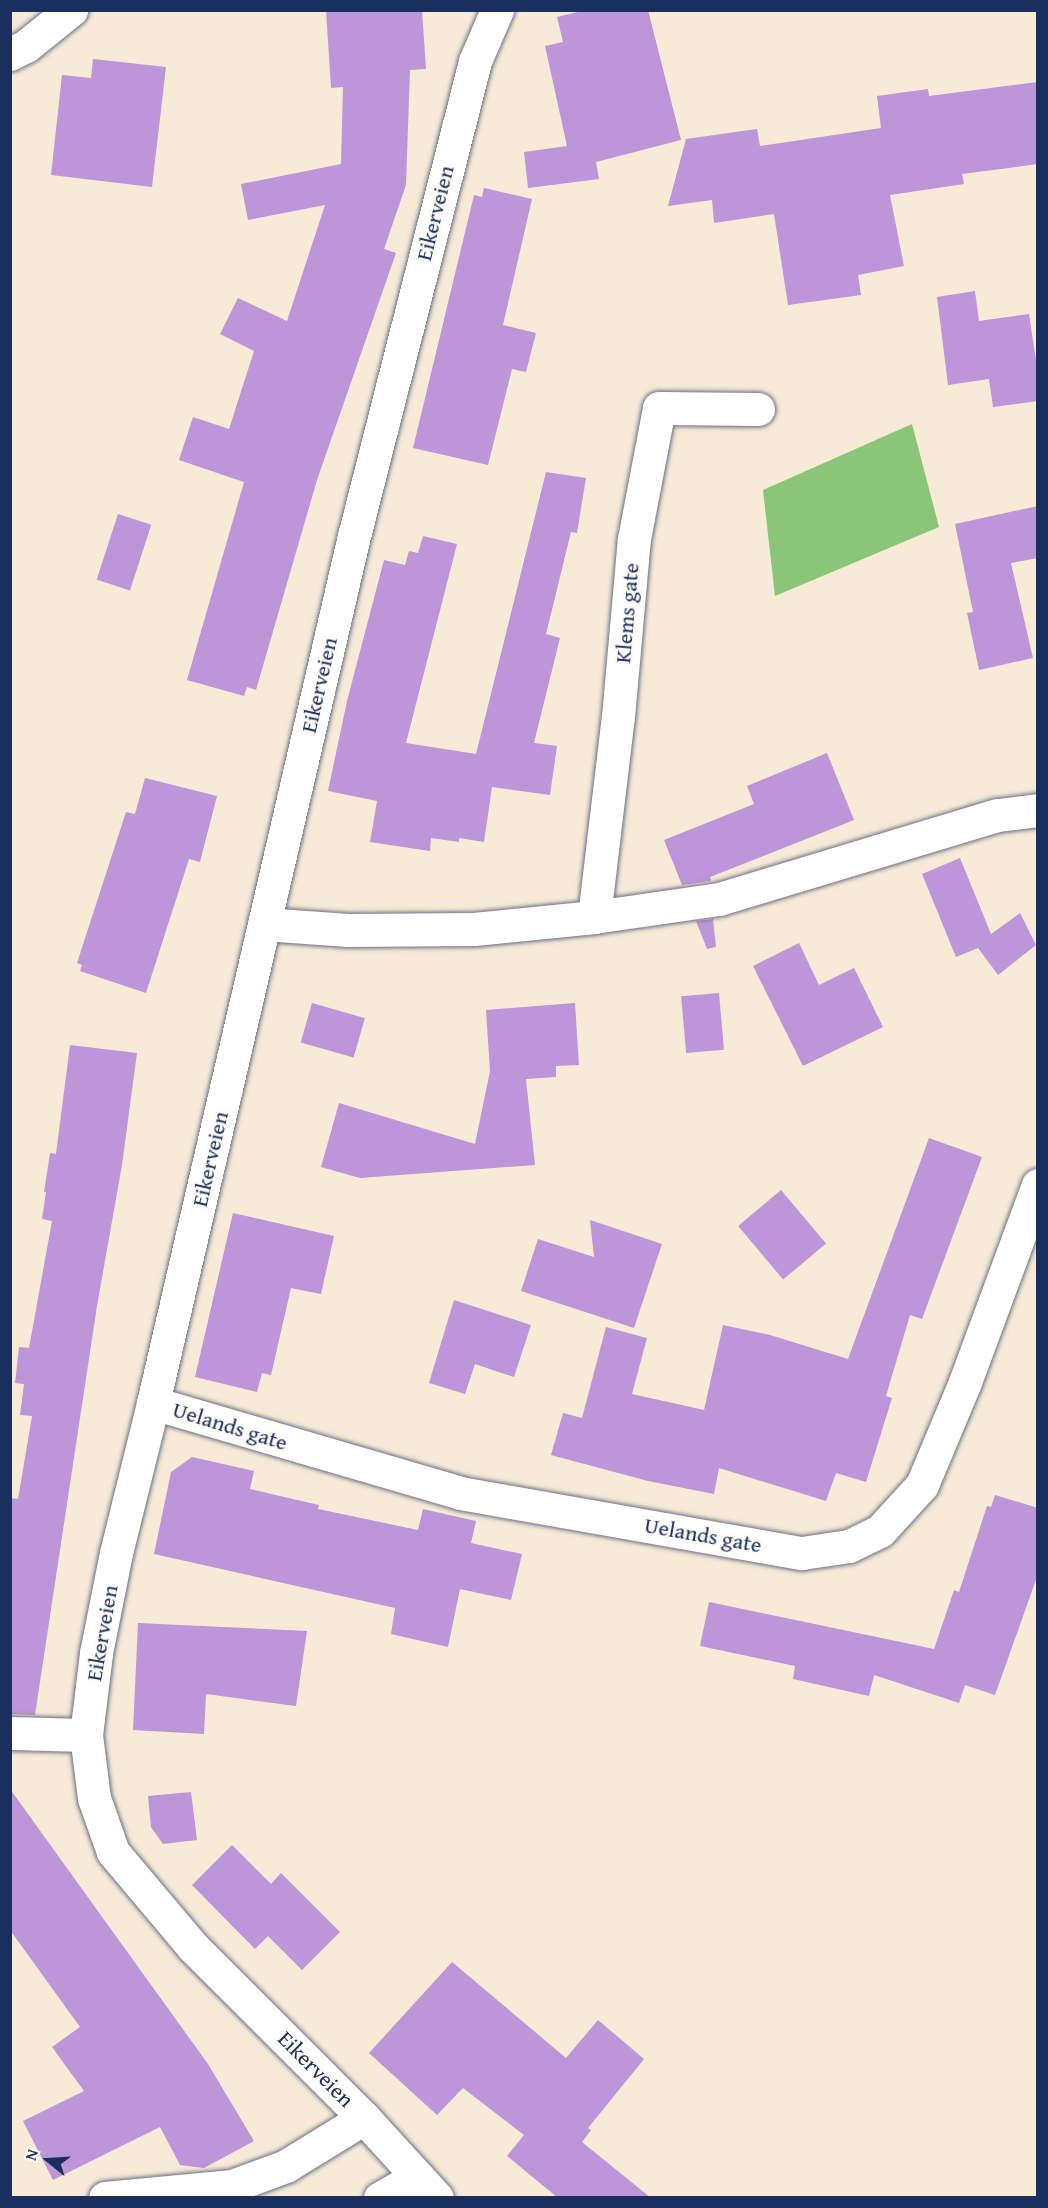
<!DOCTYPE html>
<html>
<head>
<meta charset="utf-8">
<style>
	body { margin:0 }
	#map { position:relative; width:1048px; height:2208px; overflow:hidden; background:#f7ead6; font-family:"Gentium Book Plus",serif }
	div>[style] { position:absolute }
	.green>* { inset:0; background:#8ac57a }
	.building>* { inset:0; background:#bd95d9; transform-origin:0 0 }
	.roads { filter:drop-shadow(0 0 2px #687088) drop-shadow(0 0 2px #687088) }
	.minor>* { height:33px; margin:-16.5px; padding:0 16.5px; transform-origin:16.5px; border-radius:16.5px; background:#fff }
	span { translate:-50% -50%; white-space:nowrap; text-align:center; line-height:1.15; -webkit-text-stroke:6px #fdfcf7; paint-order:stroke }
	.street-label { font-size:22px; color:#1b2f5e }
	.frame { position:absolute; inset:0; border:12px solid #1b2f5e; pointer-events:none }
	.north { position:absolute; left:18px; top:2130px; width:60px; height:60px; -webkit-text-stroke:4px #fdfcf7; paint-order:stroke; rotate:288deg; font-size:16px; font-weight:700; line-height:24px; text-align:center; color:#1b2f5e }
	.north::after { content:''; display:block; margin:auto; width:21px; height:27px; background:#1b2f5e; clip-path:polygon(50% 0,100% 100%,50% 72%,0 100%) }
</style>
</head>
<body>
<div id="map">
	<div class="green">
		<div style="clip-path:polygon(912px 424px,939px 527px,775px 596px,763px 490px)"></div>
	</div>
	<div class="building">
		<div style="clip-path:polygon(326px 10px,422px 10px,426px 69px,410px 70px,406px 185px,384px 249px,396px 253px,317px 480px,256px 690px,247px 687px,244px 696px,187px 680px,244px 482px,179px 460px,193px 417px,229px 429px,254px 351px,220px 334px,238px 298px,287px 321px,325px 205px,248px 220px,241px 184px,341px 164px,343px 87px,331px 88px)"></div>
		<div style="clip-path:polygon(586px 10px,648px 10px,681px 140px,596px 162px,599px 179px,528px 188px,524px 152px,567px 146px,545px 46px,563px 42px,557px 17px)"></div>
		<div style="clip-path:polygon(93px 59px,166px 67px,152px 187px,51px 175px,62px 75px,91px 78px)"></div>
		<div style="clip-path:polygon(1038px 82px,1038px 164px,962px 174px,964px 184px,890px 195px,904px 266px,858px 275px,861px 295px,788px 305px,774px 214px,714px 223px,712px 200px,668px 206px,686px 139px,757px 129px,760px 146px,881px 128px,877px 96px,928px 89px,929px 96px)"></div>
		<div style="clip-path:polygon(484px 188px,532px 199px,503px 325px,536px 333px,526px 372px,512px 369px,488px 465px,413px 448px,474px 195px,482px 197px)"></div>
		<div style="clip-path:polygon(975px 291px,979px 321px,1029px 314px,1038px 374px,1038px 401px,993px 407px,989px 379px,948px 385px,937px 297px)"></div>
		<div style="clip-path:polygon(546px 472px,586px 478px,577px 533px,571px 532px,546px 634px,560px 638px,534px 743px,557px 746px,550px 795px,492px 787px,484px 842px,459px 838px,459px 842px,431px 838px,430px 851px,370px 842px,377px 801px,328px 791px,347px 701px,384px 560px,405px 565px,409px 551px,418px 553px,423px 536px,457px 544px,406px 743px,476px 754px)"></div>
		<div style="clip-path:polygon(1038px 506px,1038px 558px,1011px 563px,1033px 658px,979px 670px,967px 613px,973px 612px,955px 524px)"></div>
		<div style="left:118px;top:514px;width:35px;height:69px;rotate:18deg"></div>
		<div style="clip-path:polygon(827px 753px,854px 820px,710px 877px,711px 881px,682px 885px,664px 840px,754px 804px,747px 786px)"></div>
		<div style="clip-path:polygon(145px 778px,217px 796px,200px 862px,189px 859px,146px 993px,80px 971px,82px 965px,77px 963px,126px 812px,135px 814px)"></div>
		<div style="clip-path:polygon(960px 858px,991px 934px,1020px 913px,1036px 945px,998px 975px,978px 948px,956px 957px,922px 874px)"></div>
		<div style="clip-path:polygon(713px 919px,716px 947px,707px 949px,696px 921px)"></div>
		<div style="clip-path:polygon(799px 943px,819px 985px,854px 968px,883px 1027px,803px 1066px,753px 966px)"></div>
		<div style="left:719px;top:993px;width:57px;height:38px;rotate:85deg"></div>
		<div style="left:312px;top:1003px;width:55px;height:41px;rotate:16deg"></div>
		<div style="clip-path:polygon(575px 1003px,579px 1065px,556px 1066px,556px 1077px,526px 1079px,535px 1165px,360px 1178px,321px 1167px,339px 1103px,475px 1144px,490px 1071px,486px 1010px)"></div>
		<div style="clip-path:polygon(70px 1045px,137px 1053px,122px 1165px,97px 1306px,35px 1715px,10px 1714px,10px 1498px,18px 1499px,32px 1416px,20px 1415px,24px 1384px,15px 1383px,19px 1347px,29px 1348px,52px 1221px,42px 1219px,46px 1192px,44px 1192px,50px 1153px,56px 1154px)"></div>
		<div style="clip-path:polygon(929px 1138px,982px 1157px,922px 1319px,910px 1315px,886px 1396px,892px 1398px,866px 1482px,836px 1473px,826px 1501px,719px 1468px,714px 1494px,648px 1481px,551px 1455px,563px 1413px,582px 1418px,606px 1327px,647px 1338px,632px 1394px,704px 1410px,723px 1325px,770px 1335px,848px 1359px)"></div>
		<div style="left:781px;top:1190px;width:70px;height:56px;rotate:50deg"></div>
		<div style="clip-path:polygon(233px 1213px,334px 1236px,321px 1294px,291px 1288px,271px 1375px,262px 1373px,257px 1392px,195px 1377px)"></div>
		<div style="clip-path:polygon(590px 1220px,662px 1244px,634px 1328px,521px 1291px,538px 1239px,594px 1257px)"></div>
		<div style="clip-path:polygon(454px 1300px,531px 1325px,514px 1377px,475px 1364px,465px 1394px,429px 1383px)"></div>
		<div style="clip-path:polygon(192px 1457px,254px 1471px,250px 1489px,319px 1505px,318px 1509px,418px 1530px,423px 1509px,476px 1521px,471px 1543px,522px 1554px,511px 1600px,460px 1589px,448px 1647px,391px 1634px,395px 1608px,154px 1554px,171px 1472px)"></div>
		<div style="clip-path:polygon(995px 1495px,1038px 1508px,1038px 1574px,995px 1695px,965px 1685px,959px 1703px,874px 1675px,869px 1696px,793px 1679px,795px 1666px,700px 1646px,709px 1602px,934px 1649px,954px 1590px,959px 1592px,987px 1506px,991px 1507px)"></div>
		<div style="clip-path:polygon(138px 1623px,307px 1631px,296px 1706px,206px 1694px,204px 1734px,133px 1730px)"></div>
		<div style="clip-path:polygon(10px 1789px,208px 2064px,254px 2141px,204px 2168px,180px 2165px,160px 2127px,53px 2180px,23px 2121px,84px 2091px,52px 2047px,80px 2027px,10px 1930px)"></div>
		<div style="clip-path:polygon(191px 1792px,197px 1840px,163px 1844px,151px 1827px,148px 1796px)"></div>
		<div style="clip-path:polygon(232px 1845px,271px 1884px,281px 1873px,340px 1932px,302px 1970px,268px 1936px,255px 1949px,192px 1885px)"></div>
		<div style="clip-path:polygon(452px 1962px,566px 2058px,598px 2020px,644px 2059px,588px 2128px,591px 2130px,582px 2142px,651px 2198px,558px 2198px,507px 2156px,524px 2135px,463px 2088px,437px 2115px,369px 2053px)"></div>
	</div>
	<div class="roads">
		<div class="minor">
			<div style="left:10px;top:54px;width:18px;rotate:-27deg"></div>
			<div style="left:26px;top:46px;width:58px;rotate:-38.7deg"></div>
			<div style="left:594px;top:917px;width:201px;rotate:-83.2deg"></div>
			<div style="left:618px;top:717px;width:179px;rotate:-84.9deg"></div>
			<div style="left:634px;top:539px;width:133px;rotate:-79.2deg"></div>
			<div style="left:659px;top:408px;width:99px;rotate:0.6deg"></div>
			<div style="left:264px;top:924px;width:84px;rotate:4.1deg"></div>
			<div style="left:348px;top:930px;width:126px;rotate:-0.5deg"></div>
			<div style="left:474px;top:929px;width:121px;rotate:-5.7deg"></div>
			<div style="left:594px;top:917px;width:126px;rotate:-8.2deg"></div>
			<div style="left:719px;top:899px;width:291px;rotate:-16.8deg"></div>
			<div style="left:998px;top:815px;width:40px;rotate:-7.1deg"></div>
			<div style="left:153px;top:1403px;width:320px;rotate:16.3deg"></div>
			<div style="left:460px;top:1493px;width:347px;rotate:10deg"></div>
			<div style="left:802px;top:1553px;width:48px;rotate:-8.5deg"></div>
			<div style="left:849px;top:1546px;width:34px;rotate:-26deg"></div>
			<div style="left:880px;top:1531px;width:62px;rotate:-47.6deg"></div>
			<div style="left:922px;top:1485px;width:112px;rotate:-67.3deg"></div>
			<div style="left:965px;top:1382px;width:210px;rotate:-69.7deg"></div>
			<div style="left:10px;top:1733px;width:76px;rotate:1.5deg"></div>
			<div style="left:105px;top:2198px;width:128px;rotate:-5.4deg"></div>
			<div style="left:232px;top:2186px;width:58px;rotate:-20.3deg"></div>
			<div style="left:286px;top:2166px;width:92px;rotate:-31.6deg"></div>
			<div style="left:380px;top:2198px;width:43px;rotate:-29.6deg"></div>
			<div style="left:437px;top:2198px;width:108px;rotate:-132.4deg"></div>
			<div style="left:364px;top:2118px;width:242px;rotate:-135deg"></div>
			<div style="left:193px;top:1947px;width:124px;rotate:-130.1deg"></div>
			<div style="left:113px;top:1852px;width:57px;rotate:-109.4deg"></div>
			<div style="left:94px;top:1798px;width:64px;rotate:-97.2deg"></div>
			<div style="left:86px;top:1735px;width:83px;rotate:-83deg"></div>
			<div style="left:96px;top:1653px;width:102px;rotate:-78.7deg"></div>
			<div style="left:116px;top:1553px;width:154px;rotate:-76.1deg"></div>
			<div style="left:153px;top:1403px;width:890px;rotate:-76.95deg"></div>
			<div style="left:354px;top:536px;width:490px;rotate:-75.7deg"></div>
			<div style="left:475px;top:61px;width:56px;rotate:-66.7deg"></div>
		</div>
	</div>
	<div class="street-label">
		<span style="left:435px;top:213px;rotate:-76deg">Eikerveien</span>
		<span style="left:627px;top:613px;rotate:-85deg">Klems gate</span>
		<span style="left:319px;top:685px;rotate:-77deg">Eikerveien</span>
		<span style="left:210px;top:1159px;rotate:-77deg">Eikerveien</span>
		<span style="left:230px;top:1426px;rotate:17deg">Uelands gate</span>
		<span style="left:703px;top:1535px;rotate:10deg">Uelands gate</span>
		<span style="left:102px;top:1633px;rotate:-80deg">Eikerveien</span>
		<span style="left:316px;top:2069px;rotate:45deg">Eikerveien</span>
	</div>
	<div class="frame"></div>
	<div class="north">N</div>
</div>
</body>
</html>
